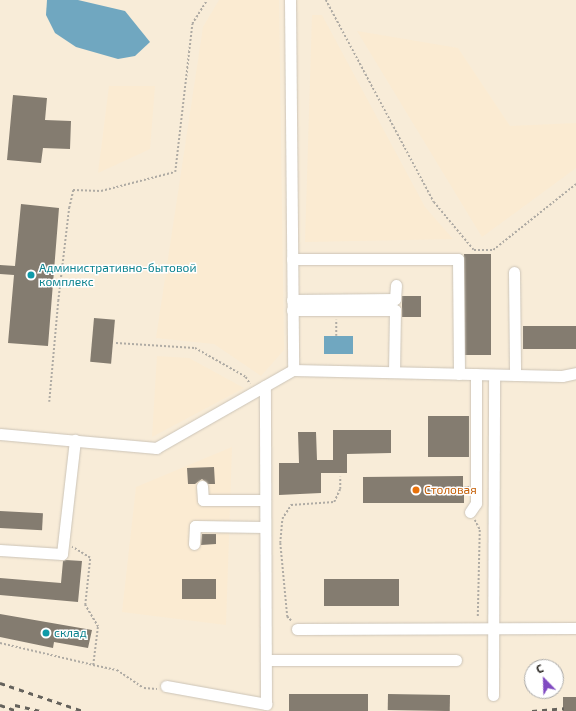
<!DOCTYPE html>
<html>
<head>
<meta charset="utf-8">
<style>
	body { margin:0 }
	#map { position:relative; width:576px; height:711px; overflow:hidden; background:#fffaf2; font-family:"Exo 2",sans-serif }
	div>[style] { position:absolute }
	.built>* { inset:0; background:#f8ecd8 }
	.green>* { inset:0; background:#fbebd2 }
	.water>* { inset:0; background:#70a7c0; transform-origin:0 0 }
	.building>* { inset:0; background:#847c70; transform-origin:0 0 }
	.path>* { height:1.5px; margin-top:-0.75px; transform-origin:0; background:repeating-linear-gradient(90deg,#afaba4 0 2px,transparent 0 4px) }
	.roads { filter:drop-shadow(0 0 1px #ccc4b7) drop-shadow(0 0 1px #ccc4b7) }
	.minor>* { height:11px; margin:-5.5px; padding:0 5.5px; transform-origin:5.5px; border-radius:5.5px; background:#fff }
	.rail>* { height:2.5px; margin-top:-1.25px; transform-origin:0; background:repeating-linear-gradient(90deg,#65625c 0 5px,transparent 0 10px) }
	.dots>* { width:11px; height:11px; translate:-50% -50%; box-sizing:border-box; border:2px solid #fff; border-radius:50% }
	span { translate:-50% -50%; white-space:nowrap; text-align:center; line-height:1.15; -webkit-text-stroke:3px #fff; paint-order:stroke }
	.culture-label { font-size:12px; color:#0d838f }
	.left { translate:0 -50%; text-align:left }
	.food-label { font-size:12px; color:#c56008 }
	.north { position:absolute; left:524px; top:659px; width:40px; height:40px; box-sizing:border-box; background:#fff; border:1px solid #a9a8a6; border-radius:50%; rotate:337deg; font-size:11px; font-weight:700; line-height:16px; text-align:center; color:#282520 }
	.north::after { content:''; display:block; margin:auto; width:14px; height:18px; background:#804ac1; clip-path:polygon(50% 0,100% 100%,50% 72%,0 100%) }
</style>
</head>
<body>
<div id="map">
	<div class="built">
		<div style="clip-path:polygon(evenodd,0 0,576px 0,576px 711px,0 711px,0 0,532px 667px,556px 667px,556px 691px,532px 691px,532px 667px)"></div>
	</div>
	<div class="green">
		<div style="clip-path:polygon(219px 0,279px 0,284px 350px,261px 376px,214px 344px,156px 338px,203px 27px)"></div>
		<div style="clip-path:polygon(312px 15px,322px 15px,425px 207px,453px 239px,305px 242px)"></div>
		<div style="clip-path:polygon(357px 31px,458px 48px,510px 126px,576px 123px,576px 168px,482px 237px)"></div>
		<div style="clip-path:polygon(109px 86px,155px 86px,150px 149px,98px 173px)"></div>
		<div style="clip-path:polygon(157px 356px,189px 358px,244px 388px,152px 437px)"></div>
		<div style="clip-path:polygon(232px 447px,226px 625px,122px 612px,136px 487px)"></div>
	</div>
	<div class="water">
		<div style="clip-path:polygon(47px 0,78px 0,125px 11px,150px 42px,135px 56px,118px 59px,76px 47px,55px 33px,46px 15px)"></div>
		<div style="left:324px;top:336px;width:29px;height:18px"></div>
	</div>
	<div class="building">
		<div style="clip-path:polygon(13px 95px,47px 98px,45px 120px,71px 121px,70px 149px,43px 148px,41px 163px,7px 160px)"></div>
		<div style="clip-path:polygon(21px 204px,59px 208px,48px 346px,8px 343px,14px 275px,0 274px,0 265px,15px 266px)"></div>
		<div style="left:464px;top:254px;width:27px;height:101px"></div>
		<div style="left:402px;top:296px;width:19px;height:21px"></div>
		<div style="left:94px;top:318px;width:21px;height:44px;rotate:5deg"></div>
		<div style="left:523px;top:326px;width:53px;height:23px"></div>
		<div style="left:469px;top:416px;width:41px;height:41px;rotate:90deg"></div>
		<div style="clip-path:polygon(333px 430px,391px 430px,391px 453px,347px 454px,347px 473px,321px 473px,321px 493px,279px 495px,279px 463px,299px 463px,298px 432px,316px 432px,317px 460px,333px 460px)"></div>
		<div style="clip-path:polygon(214px 467px,215px 484px,208px 484px,202px 479px,195px 484px,188px 484px,187px 468px)"></div>
		<div style="clip-path:polygon(463px 476px,463px 487px,469px 486px,469px 494px,464px 494px,464px 503px,363px 503px,363px 477px)"></div>
		<div style="left:0;top:511px;width:43px;height:17px;rotate:3deg"></div>
		<div style="clip-path:polygon(202px 534px,216px 534px,216px 544px,201px 545px)"></div>
		<div style="clip-path:polygon(66px 560px,82px 561px,78px 602px,0 595px,0 578px,61px 583px,63px 561px)"></div>
		<div style="left:182px;top:579px;width:34px;height:20px"></div>
		<div style="left:399px;top:579px;width:27px;height:75px;rotate:90deg"></div>
		<div style="clip-path:polygon(0 614px,92px 630px,88px 648px,54px 642px,53px 648px,0 637px)"></div>
		<div style="left:289px;top:694px;width:79px;height:17px"></div>
		<div style="left:388px;top:694px;width:62px;height:16px;rotate:1deg"></div>
		<div style="left:563px;top:697px;width:13px;height:14px"></div>
	</div>
	<div class="path">
		<div style="left:326px;top:0;width:229px;rotate:61.9deg"></div>
		<div style="left:434px;top:202px;width:62px;rotate:50.2deg"></div>
		<div style="left:474px;top:250px;width:19px"></div>
		<div style="left:493px;top:250px;width:106px;rotate:-38.5deg"></div>
		<div style="left:336px;top:336px;width:16px;rotate:-90deg"></div>
		<div style="left:116px;top:343px;width:79px;rotate:3.6deg"></div>
		<div style="left:195px;top:348px;width:59px;rotate:29.6deg"></div>
		<div style="left:246px;top:377px;width:8px;rotate:60deg"></div>
		<div style="left:49px;top:402px;width:101px;rotate:-84.9deg"></div>
		<div style="left:58px;top:301px;width:94px;rotate:-83.3deg"></div>
		<div style="left:69px;top:208px;width:18px;rotate:-77deg"></div>
		<div style="left:73px;top:190px;width:28px;rotate:2deg"></div>
		<div style="left:101px;top:191px;width:76px;rotate:-14.4deg"></div>
		<div style="left:175px;top:172px;width:149px;rotate:-83.4deg"></div>
		<div style="left:192px;top:24px;width:28px;rotate:-58deg"></div>
		<div style="left:475px;top:520px;width:11px;rotate:63deg"></div>
		<div style="left:480px;top:530px;width:88px;rotate:91.3deg"></div>
		<div style="left:291px;top:621px;width:6px;rotate:-135deg"></div>
		<div style="left:287px;top:617px;width:74px;rotate:-95.4deg"></div>
		<div style="left:280px;top:543px;width:24px;rotate:-85deg"></div>
		<div style="left:282px;top:519px;width:17px;rotate:-57deg"></div>
		<div style="left:291px;top:505px;width:43px;rotate:-4deg"></div>
		<div style="left:334px;top:502px;width:14px;rotate:-65deg"></div>
		<div style="left:340px;top:489px;width:12px;rotate:-90deg"></div>
		<div style="left:0;top:643px;width:96px;rotate:13.3deg"></div>
		<div style="left:93px;top:665px;width:38px;rotate:-83deg"></div>
		<div style="left:98px;top:627px;width:26px;rotate:-121deg"></div>
		<div style="left:85px;top:605px;width:47px;rotate:-83.9deg"></div>
		<div style="left:90px;top:558px;width:21px;rotate:-149deg"></div>
		<div style="left:93px;top:665px;width:25px;rotate:12deg"></div>
		<div style="left:117px;top:670px;width:32px;rotate:34deg"></div>
		<div style="left:144px;top:688px;width:13px;rotate:4deg"></div>
	</div>
	<div class="roads">
		<div class="minor">
			<div style="left:290px;top:0;width:370px;rotate:89.5deg"></div>
			<div style="left:292px;top:259px;width:166px"></div>
			<div style="left:458px;top:259px;width:115px;rotate:89.5deg"></div>
			<div style="left:514px;top:272px;width:103px;rotate:89.4deg"></div>
			<div style="left:292px;top:300px;width:103px;rotate:-0.6deg"></div>
			<div style="left:395px;top:299px;width:14px;rotate:-86deg"></div>
			<div style="left:292px;top:310px;width:103px"></div>
			<div style="left:395px;top:310px;width:62px;rotate:90.9deg"></div>
			<div style="left:0;top:434px;width:157px;rotate:5.1deg"></div>
			<div style="left:156px;top:448px;width:158px;rotate:-29.7deg"></div>
			<div style="left:293px;top:370px;width:269px;rotate:1.3deg"></div>
			<div style="left:562px;top:376px;width:14px;rotate:-12deg"></div>
			<div style="left:202px;top:486px;width:14px;rotate:86deg"></div>
			<div style="left:203px;top:500px;width:62px"></div>
			<div style="left:470px;top:512px;width:11px;rotate:-56deg"></div>
			<div style="left:476px;top:503px;width:129px;rotate:-90deg"></div>
			<div style="left:194px;top:544px;width:18px;rotate:-87deg"></div>
			<div style="left:195px;top:526px;width:70px;rotate:0.8deg"></div>
			<div style="left:0;top:550px;width:62px;rotate:3.7deg"></div>
			<div style="left:62px;top:554px;width:115px;rotate:-83.5deg"></div>
			<div style="left:297px;top:629px;width:279px;rotate:-0.2deg"></div>
			<div style="left:266px;top:660px;width:190px"></div>
			<div style="left:166px;top:686px;width:102px;rotate:10.2deg"></div>
			<div style="left:266px;top:704px;width:318px;rotate:-90.2deg"></div>
			<div style="left:493px;top:695px;width:320px;rotate:-89.8deg"></div>
		</div>
	</div>
	<div class="rail">
		<div style="left:0;top:683px;width:88px;rotate:18.6deg"></div>
		<div style="left:0;top:705px;width:18px;rotate:19deg"></div>
		<div style="left:15px;top:705px;width:26px;rotate:13deg"></div>
		<div style="left:532px;top:711px;width:32px;rotate:-5deg"></div>
	</div>
	<div class="dots">
		<div style="left:31px;top:275px;background:#0f9aa8"></div>
		<div style="left:416px;top:490px;background:#e8710a"></div>
		<div style="left:46px;top:633px;background:#0f9aa8"></div>
	</div>
	<div class="culture-label">
		<span class="left" style="left:39px;top:275px">Административно-бытовой<br>комплекс</span>
		<span class="left" style="left:54px;top:633px">склад</span>
	</div>
	<div class="food-label">
		<span class="left" style="left:424px;top:490px">Столовая</span>
	</div>
	<div class="north">С</div>
</div>
</body>
</html>
